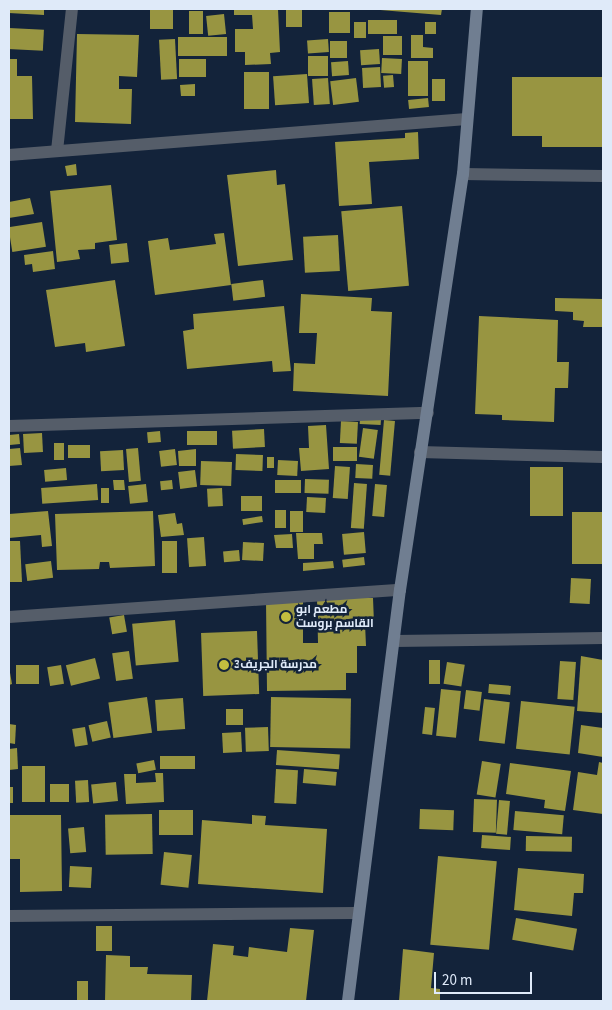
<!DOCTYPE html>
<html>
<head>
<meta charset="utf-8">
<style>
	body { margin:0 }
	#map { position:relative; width:612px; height:1010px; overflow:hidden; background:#13233a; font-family:"Source Sans 3",Cairo,sans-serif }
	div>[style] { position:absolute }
	.building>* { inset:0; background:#989541; transform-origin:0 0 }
	.street>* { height:12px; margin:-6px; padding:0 6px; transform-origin:6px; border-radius:6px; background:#555d69 }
	.secondary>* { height:12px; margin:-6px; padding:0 6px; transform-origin:6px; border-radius:6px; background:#707e91 }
	.dots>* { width:14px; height:14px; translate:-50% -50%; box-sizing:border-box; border:2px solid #13233a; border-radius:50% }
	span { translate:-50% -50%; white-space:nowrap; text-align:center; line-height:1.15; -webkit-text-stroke:5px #13233a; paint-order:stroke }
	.poi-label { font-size:12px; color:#dfeaf9; font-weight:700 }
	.left { translate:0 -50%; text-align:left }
	.frame { position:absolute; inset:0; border:10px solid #dfeaf9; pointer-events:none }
	.scale { position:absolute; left:434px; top:972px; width:98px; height:22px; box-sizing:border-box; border:2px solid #dfeaf9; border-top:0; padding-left:6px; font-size:15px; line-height:18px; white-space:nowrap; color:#dfeaf9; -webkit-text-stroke:4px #13233a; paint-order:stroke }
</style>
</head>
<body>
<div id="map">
	<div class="building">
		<div style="clip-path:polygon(9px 9px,44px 9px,44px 15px,9px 13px)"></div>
		<div style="left:150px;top:9px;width:23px;height:20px"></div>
		<div style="clip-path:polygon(234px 9px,278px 9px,280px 52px,270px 53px,271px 64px,245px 65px,245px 52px,235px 52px,235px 29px,253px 29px,252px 15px,234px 15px)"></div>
		<div style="clip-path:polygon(368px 9px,442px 9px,441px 15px)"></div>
		<div style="left:302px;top:10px;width:17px;height:16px;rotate:90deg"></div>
		<div style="left:189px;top:11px;width:14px;height:23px"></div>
		<div style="left:329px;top:12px;width:21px;height:21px"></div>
		<div style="left:224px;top:14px;width:20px;height:18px;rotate:84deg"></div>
		<div style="left:397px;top:20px;width:14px;height:29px;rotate:90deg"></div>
		<div style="left:354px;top:22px;width:12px;height:16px"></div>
		<div style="left:425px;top:22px;width:11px;height:12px"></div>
		<div style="left:9px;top:28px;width:35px;height:21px;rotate:3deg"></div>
		<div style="clip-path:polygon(77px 34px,139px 35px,137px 77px,119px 76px,119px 89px,132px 89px,131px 124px,75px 122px)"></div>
		<div style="clip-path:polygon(411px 35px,423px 35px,423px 47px,433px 48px,433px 58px,411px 58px)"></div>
		<div style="left:383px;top:36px;width:19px;height:19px"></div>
		<div style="left:227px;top:37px;width:19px;height:49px;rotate:90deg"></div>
		<div style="left:175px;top:39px;width:40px;height:16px;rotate:87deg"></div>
		<div style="left:328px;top:39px;width:13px;height:21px;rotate:86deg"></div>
		<div style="left:347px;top:41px;width:17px;height:17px;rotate:90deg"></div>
		<div style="left:379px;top:49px;width:15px;height:19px;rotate:86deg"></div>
		<div style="left:328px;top:56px;width:20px;height:20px;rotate:90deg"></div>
		<div style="left:382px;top:58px;width:20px;height:15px;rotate:3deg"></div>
		<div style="clip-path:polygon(9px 59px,17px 59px,17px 76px,32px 76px,33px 119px,9px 119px)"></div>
		<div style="left:206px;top:59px;width:18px;height:27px;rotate:90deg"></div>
		<div style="left:348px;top:61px;width:14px;height:17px;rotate:86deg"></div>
		<div style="left:408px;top:61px;width:20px;height:35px"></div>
		<div style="left:380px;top:67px;width:20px;height:18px;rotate:87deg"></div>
		<div style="left:244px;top:72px;width:25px;height:37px"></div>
		<div style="left:307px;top:74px;width:29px;height:34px;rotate:86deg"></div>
		<div style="left:393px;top:75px;width:12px;height:10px;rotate:85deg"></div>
		<div style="clip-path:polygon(512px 77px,603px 77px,603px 147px,542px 147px,542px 136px,512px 136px)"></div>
		<div style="left:328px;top:78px;width:26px;height:16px;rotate:86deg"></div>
		<div style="left:356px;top:78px;width:24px;height:26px;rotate:83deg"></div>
		<div style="left:432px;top:79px;width:13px;height:22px"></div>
		<div style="clip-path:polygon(195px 84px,195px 96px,181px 96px,180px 85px)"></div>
		<div style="left:428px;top:98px;width:9px;height:20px;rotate:84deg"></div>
		<div style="clip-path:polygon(418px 132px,419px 159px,369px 162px,372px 204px,339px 206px,335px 142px,405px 138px,405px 133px)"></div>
		<div style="clip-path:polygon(76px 164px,77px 175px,67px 176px,65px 166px)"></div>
		<div style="clip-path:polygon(276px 170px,277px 185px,285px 184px,293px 260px,238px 266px,227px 175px)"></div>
		<div style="clip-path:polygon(111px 185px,117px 240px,95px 243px,95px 249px,78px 250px,80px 259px,57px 262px,50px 191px)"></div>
		<div style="clip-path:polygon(30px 198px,34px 214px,9px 218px,9px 202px)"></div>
		<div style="left:402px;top:206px;width:80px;height:61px;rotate:85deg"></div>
		<div style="left:42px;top:222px;width:25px;height:34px;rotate:81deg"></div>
		<div style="clip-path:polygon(224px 233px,231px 285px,155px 295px,148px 241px,168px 238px,170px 250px,216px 244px,214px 234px)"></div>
		<div style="left:338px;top:235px;width:36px;height:35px;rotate:87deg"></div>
		<div style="left:127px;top:243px;width:19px;height:18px;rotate:84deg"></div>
		<div style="clip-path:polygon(53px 251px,55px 269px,33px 272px,32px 264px,25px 265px,24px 255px)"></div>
		<div style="clip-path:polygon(115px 280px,125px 346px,86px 352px,85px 343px,55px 347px,46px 290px)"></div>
		<div style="left:263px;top:280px;width:17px;height:32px;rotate:83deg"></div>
		<div style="clip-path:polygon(301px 294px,372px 298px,371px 311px,392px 312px,388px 396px,293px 391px,294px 363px,315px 364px,317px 333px,299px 333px)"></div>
		<div style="clip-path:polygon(555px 298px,603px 299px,603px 327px,583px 327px,584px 321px,573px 320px,573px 312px,555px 311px)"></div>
		<div style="clip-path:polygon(284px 306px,291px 371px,273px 372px,272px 361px,187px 369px,183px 331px,194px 329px,193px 314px)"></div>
		<div style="clip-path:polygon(479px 316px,558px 320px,557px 362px,569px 362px,568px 388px,555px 388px,554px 422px,502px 420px,502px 415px,475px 414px)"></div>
		<div style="left:360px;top:418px;width:21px;height:6px;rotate:3deg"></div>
		<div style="left:384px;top:420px;width:11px;height:55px;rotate:5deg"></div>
		<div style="left:341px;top:421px;width:17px;height:22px;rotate:3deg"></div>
		<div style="clip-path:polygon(326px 425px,329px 469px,301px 471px,299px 448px,309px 448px,308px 426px)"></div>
		<div style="left:363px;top:428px;width:15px;height:29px;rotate:8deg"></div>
		<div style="left:264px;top:429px;width:18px;height:32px;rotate:87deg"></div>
		<div style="left:160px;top:431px;width:11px;height:13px;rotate:85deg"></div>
		<div style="left:217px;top:431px;width:14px;height:30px;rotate:90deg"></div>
		<div style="left:42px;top:433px;width:19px;height:19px;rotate:87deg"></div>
		<div style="left:19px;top:434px;width:10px;height:10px;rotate:84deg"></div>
		<div style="left:54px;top:443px;width:10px;height:17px"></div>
		<div style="left:68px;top:445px;width:22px;height:13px"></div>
		<div style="left:333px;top:447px;width:24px;height:14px"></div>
		<div style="clip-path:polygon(20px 448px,22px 465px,9px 466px,9px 449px)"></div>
		<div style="left:138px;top:448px;width:33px;height:12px;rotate:85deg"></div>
		<div style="left:175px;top:449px;width:16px;height:16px;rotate:83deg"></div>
		<div style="clip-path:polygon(196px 449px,196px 466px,179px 466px,178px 451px)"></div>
		<div style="left:123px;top:450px;width:20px;height:23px;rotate:87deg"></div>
		<div style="left:236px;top:454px;width:27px;height:16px;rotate:2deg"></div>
		<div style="left:274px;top:457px;width:11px;height:7px;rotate:90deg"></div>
		<div style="left:278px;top:460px;width:20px;height:15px;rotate:3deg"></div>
		<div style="left:201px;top:461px;width:31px;height:24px;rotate:2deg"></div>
		<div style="left:356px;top:464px;width:17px;height:14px;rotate:3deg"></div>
		<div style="left:335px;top:466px;width:15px;height:32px;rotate:4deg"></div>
		<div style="left:530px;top:467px;width:33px;height:49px"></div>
		<div style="left:66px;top:468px;width:12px;height:22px;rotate:85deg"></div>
		<div style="left:195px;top:470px;width:17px;height:17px;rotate:83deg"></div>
		<div style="left:305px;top:479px;width:24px;height:14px;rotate:2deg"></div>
		<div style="clip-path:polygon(113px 480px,124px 480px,125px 490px,114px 490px)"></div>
		<div style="left:172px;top:480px;width:9px;height:12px;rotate:84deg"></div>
		<div style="left:275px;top:480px;width:26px;height:13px"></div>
		<div style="left:354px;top:483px;width:13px;height:45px;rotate:4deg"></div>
		<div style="left:97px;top:484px;width:16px;height:56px;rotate:86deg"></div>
		<div style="left:146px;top:484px;width:18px;height:18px;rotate:84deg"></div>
		<div style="left:375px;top:484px;width:12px;height:32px;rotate:5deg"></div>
		<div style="left:101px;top:488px;width:8px;height:15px"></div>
		<div style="left:222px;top:488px;width:18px;height:15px;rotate:87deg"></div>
		<div style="left:241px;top:496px;width:21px;height:15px"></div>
		<div style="left:307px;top:497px;width:19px;height:15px;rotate:3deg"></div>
		<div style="left:275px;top:510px;width:11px;height:18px"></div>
		<div style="clip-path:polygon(48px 511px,52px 546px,42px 547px,41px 535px,9px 538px,9px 514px)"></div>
		<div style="clip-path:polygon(153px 511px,155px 566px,110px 568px,109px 562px,100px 562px,99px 569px,57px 570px,55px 514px)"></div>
		<div style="left:290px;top:511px;width:13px;height:21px"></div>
		<div style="left:603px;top:512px;width:52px;height:31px;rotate:90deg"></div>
		<div style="clip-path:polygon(175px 513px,177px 524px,182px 523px,184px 535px,161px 537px,158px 515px)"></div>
		<div style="left:262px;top:516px;width:6px;height:20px;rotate:81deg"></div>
		<div style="left:364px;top:532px;width:21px;height:22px;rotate:85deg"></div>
		<div style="clip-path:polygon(296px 533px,322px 533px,323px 544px,314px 544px,314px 559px,298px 559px)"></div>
		<div style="clip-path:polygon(292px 534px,293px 548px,276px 548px,274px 535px)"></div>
		<div style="left:204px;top:537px;width:29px;height:17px;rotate:86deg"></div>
		<div style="clip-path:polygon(9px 541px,20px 541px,22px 582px,9px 582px)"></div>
		<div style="left:162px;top:541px;width:15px;height:32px"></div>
		<div style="left:243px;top:542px;width:21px;height:18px;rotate:3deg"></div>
		<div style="left:239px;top:550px;width:11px;height:16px;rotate:85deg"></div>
		<div style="left:364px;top:557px;width:8px;height:22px;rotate:83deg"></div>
		<div style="left:51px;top:561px;width:17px;height:26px;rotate:83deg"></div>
		<div style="clip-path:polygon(333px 561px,334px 568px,303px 571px,303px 563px)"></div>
		<div style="left:571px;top:578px;width:20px;height:25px;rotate:3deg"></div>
		<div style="clip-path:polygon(317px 598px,373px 598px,374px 623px,365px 623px,366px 646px,357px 646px,357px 673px,346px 673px,346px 690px,267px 691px,266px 601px,303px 601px,303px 643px,318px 643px)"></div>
		<div style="left:124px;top:615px;width:17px;height:15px;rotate:80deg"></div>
		<div style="left:175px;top:620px;width:42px;height:43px;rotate:85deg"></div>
		<div style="left:257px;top:631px;width:63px;height:56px;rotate:88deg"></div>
		<div style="left:129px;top:651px;width:28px;height:17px;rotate:82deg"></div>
		<div style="clip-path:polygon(581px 656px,603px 660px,603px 713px,577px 711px)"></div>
		<div style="left:95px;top:658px;width:21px;height:30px;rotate:76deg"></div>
		<div style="left:429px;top:660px;width:11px;height:24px"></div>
		<div style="left:560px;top:661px;width:16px;height:38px;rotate:4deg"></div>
		<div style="left:447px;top:662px;width:18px;height:22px;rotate:9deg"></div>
		<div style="left:16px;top:665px;width:23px;height:19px"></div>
		<div style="left:61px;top:665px;width:19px;height:14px;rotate:81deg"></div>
		<div style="clip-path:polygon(9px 667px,12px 684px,9px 685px)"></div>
		<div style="left:489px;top:684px;width:22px;height:9px;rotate:5deg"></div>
		<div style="left:441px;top:689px;width:20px;height:47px;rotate:6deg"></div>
		<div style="left:466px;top:690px;width:16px;height:19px;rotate:7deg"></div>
		<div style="left:147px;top:697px;width:36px;height:39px;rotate:82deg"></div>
		<div style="left:271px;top:697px;width:80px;height:50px;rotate:1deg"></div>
		<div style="left:183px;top:698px;width:31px;height:28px;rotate:86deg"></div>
		<div style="left:484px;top:699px;width:26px;height:42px;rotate:7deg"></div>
		<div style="left:521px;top:701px;width:54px;height:48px;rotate:6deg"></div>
		<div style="left:425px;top:707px;width:10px;height:27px;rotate:6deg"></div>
		<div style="left:226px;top:709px;width:17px;height:16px"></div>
		<div style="left:107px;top:721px;width:17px;height:19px;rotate:77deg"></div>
		<div style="clip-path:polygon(9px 724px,16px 725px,15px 744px,9px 743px)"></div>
		<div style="clip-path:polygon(581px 725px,603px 728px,603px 757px,578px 753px)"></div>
		<div style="left:85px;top:727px;width:18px;height:13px;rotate:81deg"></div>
		<div style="left:268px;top:727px;width:24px;height:23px;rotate:88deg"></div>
		<div style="left:241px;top:732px;width:20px;height:19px;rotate:87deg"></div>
		<div style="clip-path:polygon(17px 748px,18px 769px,9px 770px,9px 749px)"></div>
		<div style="left:277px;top:750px;width:63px;height:15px;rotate:4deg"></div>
		<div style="left:195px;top:756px;width:13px;height:35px;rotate:90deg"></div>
		<div style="left:154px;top:760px;width:10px;height:18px;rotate:79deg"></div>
		<div style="left:482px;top:761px;width:19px;height:34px;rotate:9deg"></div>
		<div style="clip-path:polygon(599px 762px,603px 763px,603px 814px,573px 810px,578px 772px,597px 775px)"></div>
		<div style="clip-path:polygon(510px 763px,571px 771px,565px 811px,544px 808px,545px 800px,506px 794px)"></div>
		<div style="left:22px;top:766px;width:23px;height:36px"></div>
		<div style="left:276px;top:769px;width:22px;height:34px;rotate:3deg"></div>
		<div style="left:304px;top:769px;width:33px;height:14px;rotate:5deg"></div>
		<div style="clip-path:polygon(155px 773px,163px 773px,164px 802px,126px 804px,124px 774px,136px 774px,136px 783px,156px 782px)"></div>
		<div style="left:88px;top:780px;width:22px;height:13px;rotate:87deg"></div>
		<div style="left:116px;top:782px;width:19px;height:25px;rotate:84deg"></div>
		<div style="left:50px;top:784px;width:19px;height:18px"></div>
		<div style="left:9px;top:787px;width:4px;height:16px"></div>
		<div style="left:474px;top:799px;width:23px;height:33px;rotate:2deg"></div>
		<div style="left:499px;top:800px;width:11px;height:34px;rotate:5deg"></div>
		<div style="left:420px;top:809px;width:34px;height:20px;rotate:2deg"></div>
		<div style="left:159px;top:810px;width:34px;height:25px"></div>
		<div style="left:515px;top:811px;width:49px;height:19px;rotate:5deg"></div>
		<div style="left:152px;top:814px;width:40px;height:47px;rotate:89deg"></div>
		<div style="clip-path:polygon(9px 815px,61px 815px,62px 891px,20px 892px,20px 859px,9px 859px)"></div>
		<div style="clip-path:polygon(252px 815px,266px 816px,265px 825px,327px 829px,323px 893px,198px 884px,202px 820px,252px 824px)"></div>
		<div style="left:84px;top:827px;width:25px;height:16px;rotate:85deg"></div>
		<div style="left:482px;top:835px;width:29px;height:13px;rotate:4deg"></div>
		<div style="left:526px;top:836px;width:46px;height:15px;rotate:1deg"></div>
		<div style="left:164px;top:852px;width:28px;height:33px;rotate:6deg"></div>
		<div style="left:438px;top:856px;width:59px;height:89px;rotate:5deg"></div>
		<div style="left:70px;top:866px;width:22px;height:21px;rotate:3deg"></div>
		<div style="clip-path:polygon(518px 868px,584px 874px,583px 893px,574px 893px,572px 916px,514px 910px)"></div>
		<div style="left:516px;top:918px;width:62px;height:22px;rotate:10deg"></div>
		<div style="left:96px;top:926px;width:16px;height:25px"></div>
		<div style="clip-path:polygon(290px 928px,314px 930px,306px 1001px,207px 1001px,213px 944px,234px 946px,233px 955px,248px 957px,249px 947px,287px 952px)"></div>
		<div style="clip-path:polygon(403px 949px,434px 953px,431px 988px,440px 989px,440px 1001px,399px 1001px)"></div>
		<div style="clip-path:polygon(106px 955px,130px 956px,130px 967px,148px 967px,147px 974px,192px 975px,191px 1001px,105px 1001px)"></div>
		<div style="left:77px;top:981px;width:11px;height:20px"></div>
	</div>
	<div class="street">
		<div style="left:57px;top:151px;width:143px;rotate:-84deg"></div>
		<div style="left:9px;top:155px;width:459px;rotate:-4.5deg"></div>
		<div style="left:463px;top:174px;width:140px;rotate:0.8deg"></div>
		<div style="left:9px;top:426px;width:419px;rotate:-1.8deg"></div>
		<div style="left:420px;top:452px;width:183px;rotate:1.6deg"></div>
		<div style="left:9px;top:617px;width:392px;rotate:-4deg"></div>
		<div style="left:394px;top:641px;width:209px;rotate:-0.8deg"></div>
		<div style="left:9px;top:916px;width:348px;rotate:-0.5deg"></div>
	</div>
	<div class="secondary">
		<div style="left:348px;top:1001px;width:414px;rotate:-82.8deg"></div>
		<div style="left:400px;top:590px;width:421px;rotate:-81.4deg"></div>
		<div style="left:463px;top:174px;width:166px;rotate:-85.2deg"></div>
	</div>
	<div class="dots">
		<div style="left:286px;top:617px;background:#c3bd3f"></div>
		<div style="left:224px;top:665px;background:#c3bd3f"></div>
	</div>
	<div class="poi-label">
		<span class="left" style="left:296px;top:617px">مطعم ابو<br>القاسم بروست</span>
		<span class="left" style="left:234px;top:665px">مدرسة الجريف3</span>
	</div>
	<div class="frame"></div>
	<div class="scale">20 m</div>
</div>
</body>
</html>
